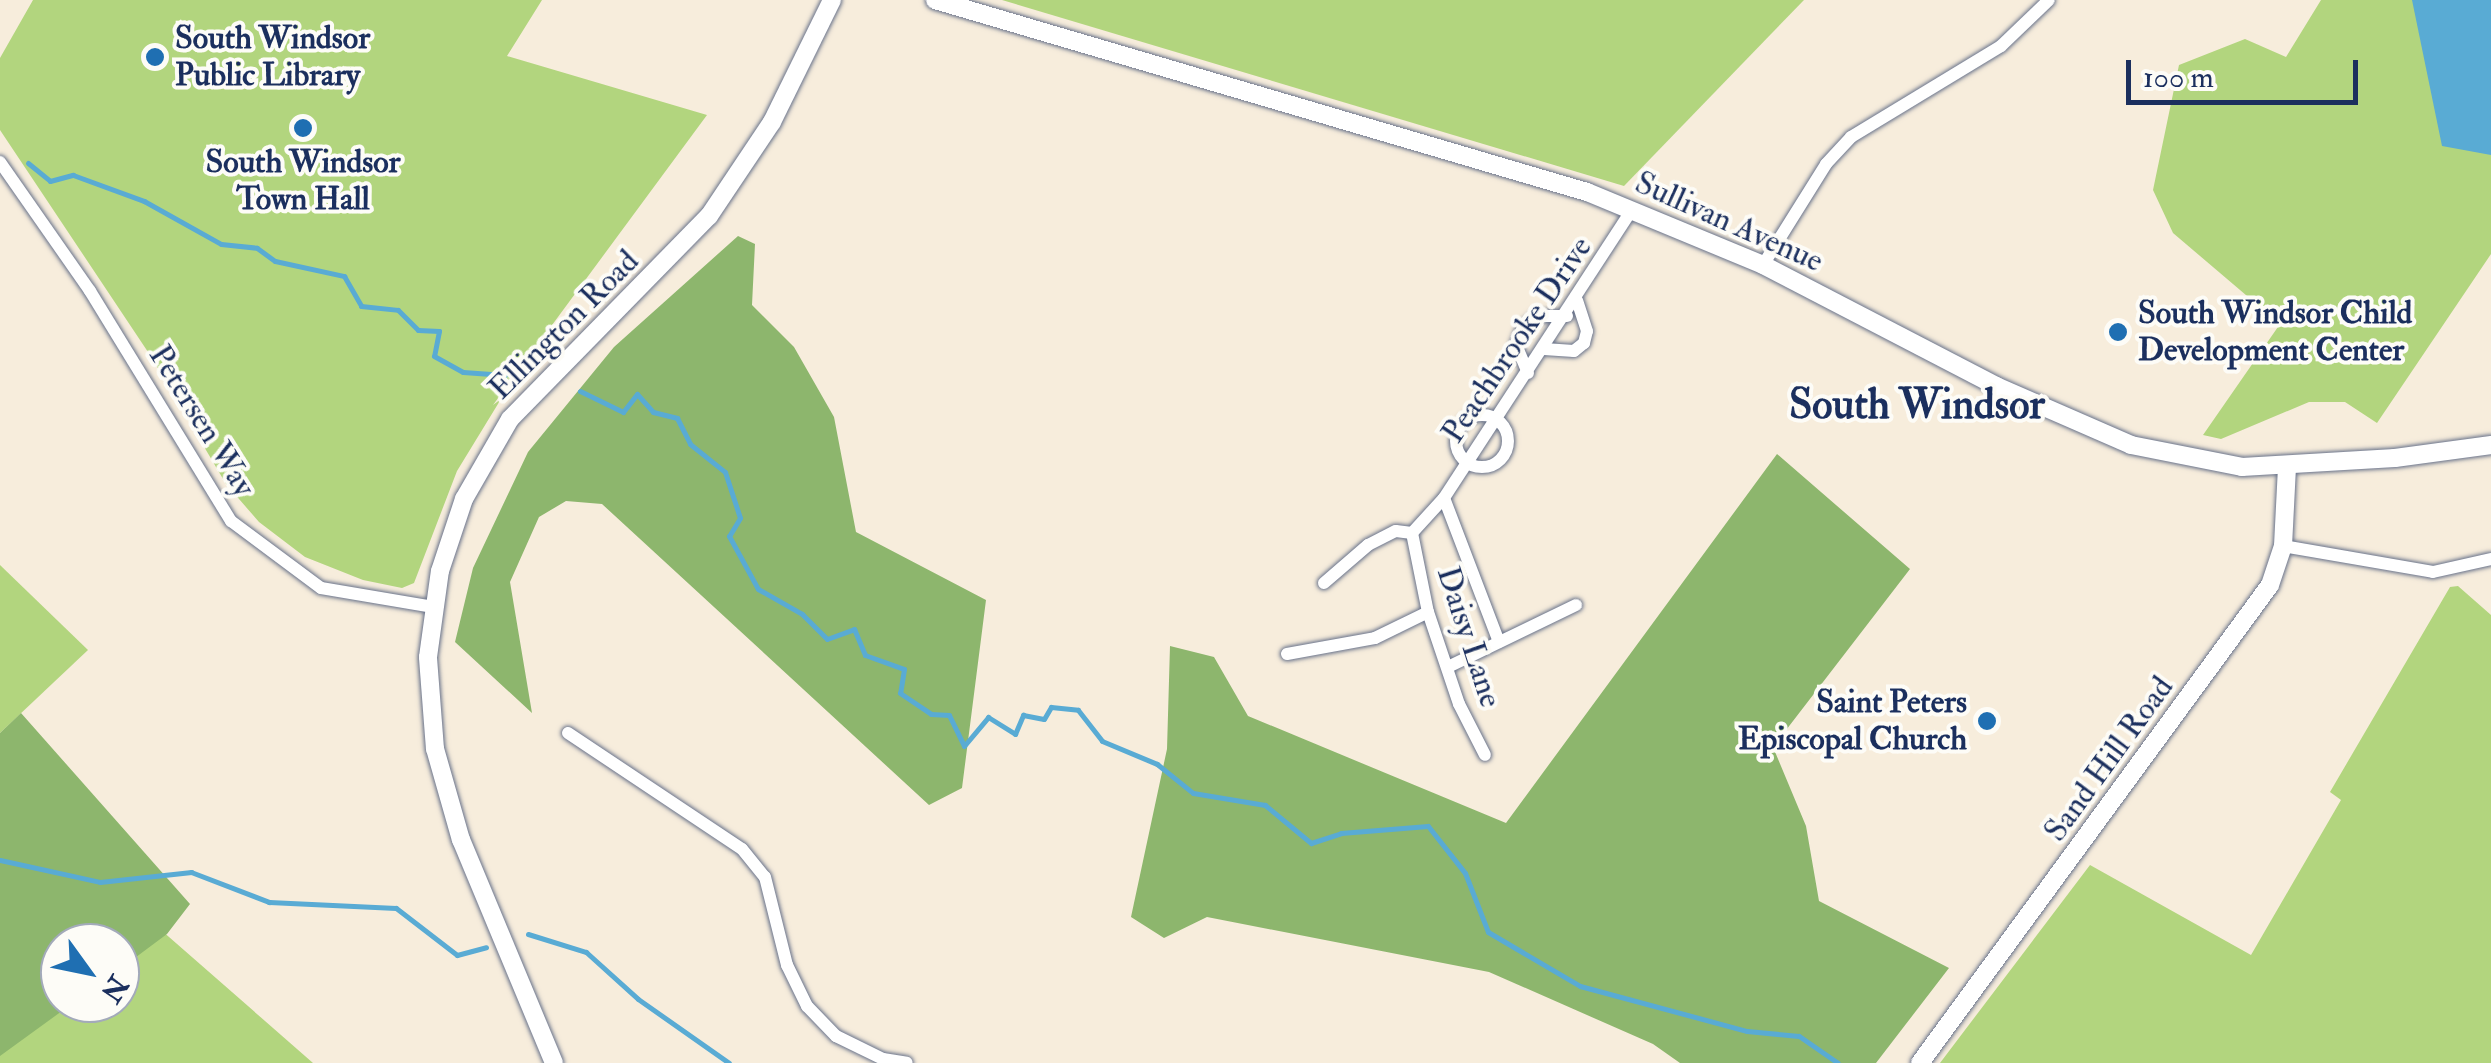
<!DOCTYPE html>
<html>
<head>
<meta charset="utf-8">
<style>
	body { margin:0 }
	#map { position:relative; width:2491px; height:1063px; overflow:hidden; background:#f7eddc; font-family:"IM FELL Double Pica",serif }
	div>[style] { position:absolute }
	.green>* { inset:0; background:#b2d57e }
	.forest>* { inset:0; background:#8db66d }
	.water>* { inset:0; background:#59abd4 }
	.stream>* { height:5px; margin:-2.5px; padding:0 2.5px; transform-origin:2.5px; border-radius:2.5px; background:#59abd4 }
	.roads { filter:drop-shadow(0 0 2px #68728a) drop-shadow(0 0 2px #68728a) }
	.street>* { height:12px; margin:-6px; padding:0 6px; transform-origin:6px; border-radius:6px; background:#fff }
	.street>.ring { margin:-6px; padding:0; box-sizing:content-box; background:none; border:12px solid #fff; border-radius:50% }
	.secondary>* { height:18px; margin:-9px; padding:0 9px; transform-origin:9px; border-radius:9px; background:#fff }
	.dots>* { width:28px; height:28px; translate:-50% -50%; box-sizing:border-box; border:5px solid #fdfcf7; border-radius:50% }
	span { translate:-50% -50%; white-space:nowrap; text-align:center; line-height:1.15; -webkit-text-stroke:8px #fdfcf7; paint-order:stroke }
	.poi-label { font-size:32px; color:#1b2f5e; font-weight:700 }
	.left { translate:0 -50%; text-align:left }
	.right { translate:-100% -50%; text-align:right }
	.street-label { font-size:32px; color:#1b2f5e }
	.district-label { font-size:42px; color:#1b2f5e; font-weight:700 }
	.north { position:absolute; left:40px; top:923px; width:100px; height:100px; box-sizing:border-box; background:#fdfcf7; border:2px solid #a3aaba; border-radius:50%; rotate:123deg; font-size:28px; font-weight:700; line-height:40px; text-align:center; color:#1b2f5e }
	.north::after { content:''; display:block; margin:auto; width:35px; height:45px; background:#1f6fb2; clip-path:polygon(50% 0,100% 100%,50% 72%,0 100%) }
	.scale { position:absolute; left:2126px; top:60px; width:232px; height:45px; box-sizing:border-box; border:5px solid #1b2f5e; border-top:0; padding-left:12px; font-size:30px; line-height:35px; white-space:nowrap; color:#1b2f5e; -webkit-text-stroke:8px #fdfcf7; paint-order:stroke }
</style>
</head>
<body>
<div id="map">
	<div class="green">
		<div style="clip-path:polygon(33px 0,542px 0,507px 56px,707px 115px,493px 405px,501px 399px,457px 471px,414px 583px,402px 588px,363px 580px,305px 557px,259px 522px,226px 484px,150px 355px,0 130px,0 58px)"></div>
		<div style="clip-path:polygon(1002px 0,1804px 0,1624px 186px)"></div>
		<div style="clip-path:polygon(2321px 0,2491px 0,2491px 254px,2377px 423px,2345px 402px,2309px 402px,2221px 439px,2203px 435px,2280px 324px,2173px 233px,2153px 190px,2179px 65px,2245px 39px,2286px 57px)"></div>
		<div style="clip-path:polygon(0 565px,88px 650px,0 733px)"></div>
		<div style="clip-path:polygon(2458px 586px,2491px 615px,2491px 1063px,1940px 1063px,2090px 865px,2251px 955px,2341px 800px,2330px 792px,2450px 587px)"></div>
		<div style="clip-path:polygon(145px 916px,313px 1063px,0 1063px,0 1024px,60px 1003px,120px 1003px,120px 943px)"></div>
	</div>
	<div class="forest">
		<div style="clip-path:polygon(738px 236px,755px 244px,752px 305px,794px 347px,834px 417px,856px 532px,986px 600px,962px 788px,929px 805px,602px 504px,566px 501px,539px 517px,510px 582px,532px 713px,455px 642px,473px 568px,528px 452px,614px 347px)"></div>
		<div style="clip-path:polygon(1777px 454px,1910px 569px,1773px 747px,1806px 826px,1819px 901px,1949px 968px,1876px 1063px,1680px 1063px,1653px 1044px,1489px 972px,1207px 917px,1164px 938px,1131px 917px,1167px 749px,1170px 646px,1214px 657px,1248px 716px,1506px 823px)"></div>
		<div style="clip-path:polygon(21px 713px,190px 904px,167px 934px,120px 969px,120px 943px,60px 943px,60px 1003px,73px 1003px,0 1056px,0 733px)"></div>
	</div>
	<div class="water">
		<div style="clip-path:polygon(2412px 0,2491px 0,2491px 155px,2442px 146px)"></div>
	</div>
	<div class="stream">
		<div style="left:28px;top:163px;width:28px;rotate:39deg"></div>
		<div style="left:50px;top:181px;width:24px;rotate:-15deg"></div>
		<div style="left:73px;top:175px;width:76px;rotate:20.1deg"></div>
		<div style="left:144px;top:201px;width:88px;rotate:29.2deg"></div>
		<div style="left:221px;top:244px;width:36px;rotate:6deg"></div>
		<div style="left:257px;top:248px;width:22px;rotate:36deg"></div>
		<div style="left:275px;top:261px;width:71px;rotate:12.3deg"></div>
		<div style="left:344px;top:276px;width:34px;rotate:60deg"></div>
		<div style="left:361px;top:306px;width:37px;rotate:6deg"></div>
		<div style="left:398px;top:310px;width:28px;rotate:45deg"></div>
		<div style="left:418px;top:330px;width:21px;rotate:3deg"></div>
		<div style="left:439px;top:331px;width:25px;rotate:101deg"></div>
		<div style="left:434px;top:356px;width:33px;rotate:29deg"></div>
		<div style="left:463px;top:372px;width:42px;rotate:4.1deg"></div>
		<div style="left:580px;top:391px;width:48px;rotate:26deg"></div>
		<div style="left:623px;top:412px;width:23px;rotate:-52deg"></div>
		<div style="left:637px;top:394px;width:24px;rotate:48deg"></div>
		<div style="left:653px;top:412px;width:25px;rotate:14deg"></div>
		<div style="left:677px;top:418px;width:29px;rotate:63deg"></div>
		<div style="left:690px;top:444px;width:45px;rotate:38.7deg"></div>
		<div style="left:725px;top:472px;width:48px;rotate:71.9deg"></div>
		<div style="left:740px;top:518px;width:21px;rotate:121deg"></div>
		<div style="left:729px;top:536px;width:60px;rotate:61.3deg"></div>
		<div style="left:758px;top:589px;width:51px;rotate:29.6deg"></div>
		<div style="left:802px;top:614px;width:35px;rotate:45deg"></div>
		<div style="left:827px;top:639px;width:29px;rotate:-20deg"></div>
		<div style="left:854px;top:629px;width:28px;rotate:67deg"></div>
		<div style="left:865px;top:655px;width:41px;rotate:19.7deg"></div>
		<div style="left:904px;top:669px;width:24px;rotate:99deg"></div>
		<div style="left:900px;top:693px;width:37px;rotate:34deg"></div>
		<div style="left:931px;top:714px;width:18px;rotate:3deg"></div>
		<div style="left:949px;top:715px;width:34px;rotate:64deg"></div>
		<div style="left:964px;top:746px;width:38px;rotate:-50deg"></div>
		<div style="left:988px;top:717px;width:32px;rotate:32deg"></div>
		<div style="left:1015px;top:734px;width:21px;rotate:-67deg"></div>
		<div style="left:1023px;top:715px;width:21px;rotate:11deg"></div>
		<div style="left:1044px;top:719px;width:14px;rotate:-60deg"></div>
		<div style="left:1051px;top:707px;width:27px;rotate:6deg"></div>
		<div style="left:1078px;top:710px;width:39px;rotate:52deg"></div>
		<div style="left:1102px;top:741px;width:60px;rotate:22.7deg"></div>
		<div style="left:1157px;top:764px;width:46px;rotate:38.9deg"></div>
		<div style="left:1193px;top:793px;width:73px;rotate:9.5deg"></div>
		<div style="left:1265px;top:805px;width:60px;rotate:39.6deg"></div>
		<div style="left:1311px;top:843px;width:32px;rotate:-18deg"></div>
		<div style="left:1341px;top:833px;width:87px;rotate:-4.6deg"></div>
		<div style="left:1428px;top:826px;width:60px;rotate:51.8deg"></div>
		<div style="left:1465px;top:873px;width:63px;rotate:68.7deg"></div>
		<div style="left:1488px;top:932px;width:107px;rotate:30.4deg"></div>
		<div style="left:1580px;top:986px;width:173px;rotate:15.1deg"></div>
		<div style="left:1747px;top:1031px;width:52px;rotate:5.5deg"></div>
		<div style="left:1799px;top:1036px;width:47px;rotate:34.7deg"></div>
		<div style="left:0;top:860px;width:102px;rotate:12.4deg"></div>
		<div style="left:100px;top:882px;width:92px;rotate:-6.3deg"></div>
		<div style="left:191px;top:872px;width:84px;rotate:21deg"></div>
		<div style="left:269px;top:902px;width:127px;rotate:2.7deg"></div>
		<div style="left:396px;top:908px;width:77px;rotate:37.6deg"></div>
		<div style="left:457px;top:955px;width:30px;rotate:-15deg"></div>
		<div style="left:528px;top:934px;width:61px;rotate:17.2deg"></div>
		<div style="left:586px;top:952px;width:70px;rotate:42.1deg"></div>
		<div style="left:638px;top:999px;width:111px;rotate:35.1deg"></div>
	</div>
	<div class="roads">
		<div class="street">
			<div style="left:0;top:162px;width:157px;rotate:55.1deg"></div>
			<div style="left:90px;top:291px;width:270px;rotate:58.5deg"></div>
			<div style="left:231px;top:521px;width:112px;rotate:36.7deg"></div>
			<div style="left:321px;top:588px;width:114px;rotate:9.6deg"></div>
			<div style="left:1763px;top:265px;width:119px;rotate:-58deg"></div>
			<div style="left:1826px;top:164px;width:37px;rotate:-47deg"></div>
			<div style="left:1851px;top:137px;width:175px;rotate:-31.2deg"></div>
			<div style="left:2001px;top:46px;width:66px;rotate:-43.8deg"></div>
			<div style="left:1544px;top:349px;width:30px;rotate:4deg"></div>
			<div style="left:1574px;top:351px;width:13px;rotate:-39deg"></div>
			<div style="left:1584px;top:343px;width:12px;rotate:-76deg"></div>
			<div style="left:1587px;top:331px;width:32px;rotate:-108deg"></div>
			<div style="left:1528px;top:373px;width:30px;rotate:-113deg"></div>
			<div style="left:1516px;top:345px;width:18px;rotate:-68deg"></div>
			<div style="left:1523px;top:328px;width:18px;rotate:-41deg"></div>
			<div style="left:1537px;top:316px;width:30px"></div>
			<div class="ring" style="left:1456px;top:415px;width:40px;height:40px"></div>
			<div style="left:1444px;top:498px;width:154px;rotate:69.1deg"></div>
			<div style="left:1412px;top:533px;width:47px;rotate:-47.6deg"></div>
			<div style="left:1444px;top:498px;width:344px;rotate:-56.9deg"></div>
			<div style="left:1412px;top:533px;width:81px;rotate:78.6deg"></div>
			<div style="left:1428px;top:612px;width:97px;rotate:71.4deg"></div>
			<div style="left:1459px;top:704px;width:57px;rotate:63deg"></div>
			<div style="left:2283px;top:546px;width:152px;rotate:9.8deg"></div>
			<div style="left:2433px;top:572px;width:59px;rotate:-12.6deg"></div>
			<div style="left:1324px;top:583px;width:58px;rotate:-40.8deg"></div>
			<div style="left:1368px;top:545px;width:31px;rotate:-27deg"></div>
			<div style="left:1396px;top:531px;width:16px;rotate:7deg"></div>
			<div style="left:1287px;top:654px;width:89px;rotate:-10.3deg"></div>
			<div style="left:1375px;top:638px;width:59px;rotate:-26.1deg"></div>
			<div style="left:1450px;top:666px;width:140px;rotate:-25.8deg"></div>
			<div style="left:568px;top:733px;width:209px;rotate:33.7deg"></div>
			<div style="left:742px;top:849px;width:36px;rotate:51deg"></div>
			<div style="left:765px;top:877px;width:91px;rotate:76deg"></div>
			<div style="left:787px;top:965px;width:46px;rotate:64deg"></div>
			<div style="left:807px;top:1006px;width:42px;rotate:46deg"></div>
			<div style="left:836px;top:1036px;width:52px;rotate:26.1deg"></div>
			<div style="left:883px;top:1059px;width:24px;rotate:9deg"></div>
		</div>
		<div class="secondary">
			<div style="left:935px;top:0;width:680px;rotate:16.41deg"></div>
			<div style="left:1587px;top:192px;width:191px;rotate:22.5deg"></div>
			<div style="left:1763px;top:265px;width:263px;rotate:27.4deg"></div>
			<div style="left:1996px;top:386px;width:147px;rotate:23.6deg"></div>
			<div style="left:2131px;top:445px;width:113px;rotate:11.2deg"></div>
			<div style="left:2242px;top:467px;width:153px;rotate:-3.4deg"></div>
			<div style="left:2395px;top:458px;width:97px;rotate:-7.7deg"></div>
			<div style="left:554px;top:1063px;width:242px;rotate:-112.6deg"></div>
			<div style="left:461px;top:840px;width:95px;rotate:-105.9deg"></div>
			<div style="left:435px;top:749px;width:92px;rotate:-94.4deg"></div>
			<div style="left:428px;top:657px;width:87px;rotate:-82.1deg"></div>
			<div style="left:440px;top:571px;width:76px;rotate:-71.6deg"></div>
			<div style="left:464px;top:499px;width:92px;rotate:-60.1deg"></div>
			<div style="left:510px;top:419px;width:284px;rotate:-45.6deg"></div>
			<div style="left:709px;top:216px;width:113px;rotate:-56.2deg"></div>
			<div style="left:772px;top:122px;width:136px;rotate:-63.8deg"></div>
			<div style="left:1920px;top:1063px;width:592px;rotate:-53.79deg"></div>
			<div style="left:2270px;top:585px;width:41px;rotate:-71.6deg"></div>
			<div style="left:2283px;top:546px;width:80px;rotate:-87.1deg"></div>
		</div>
	</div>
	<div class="dots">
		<div style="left:155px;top:57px;background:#1f6fb2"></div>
		<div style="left:303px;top:128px;background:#1f6fb2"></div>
		<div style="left:2118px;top:332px;background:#1f6fb2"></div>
		<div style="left:1987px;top:721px;background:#1f6fb2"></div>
	</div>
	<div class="poi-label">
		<span class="left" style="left:175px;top:57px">South Windsor<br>Public Library</span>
		<span style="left:303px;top:181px">South Windsor<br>Town Hall</span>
		<span class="left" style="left:2138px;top:332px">South Windsor Child<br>Development Center</span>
		<span class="right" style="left:1967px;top:721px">Saint Peters<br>Episcopal Church</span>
	</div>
	<div class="street-label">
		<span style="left:1729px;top:222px;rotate:24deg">Sullivan Avenue</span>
		<span style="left:564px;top:325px;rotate:-45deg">Ellington Road</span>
		<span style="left:1517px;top:340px;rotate:-56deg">Peachbrooke Drive</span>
		<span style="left:202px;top:421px;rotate:58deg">Petersen Way</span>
		<span style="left:1469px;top:637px;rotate:72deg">Daisy Lane</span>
		<span style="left:2109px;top:759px;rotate:-54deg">Sand Hill Road</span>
	</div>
	<div class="district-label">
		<span style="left:1917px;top:405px">South Windsor</span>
	</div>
	<div class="north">N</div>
	<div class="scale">100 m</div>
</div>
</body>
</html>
